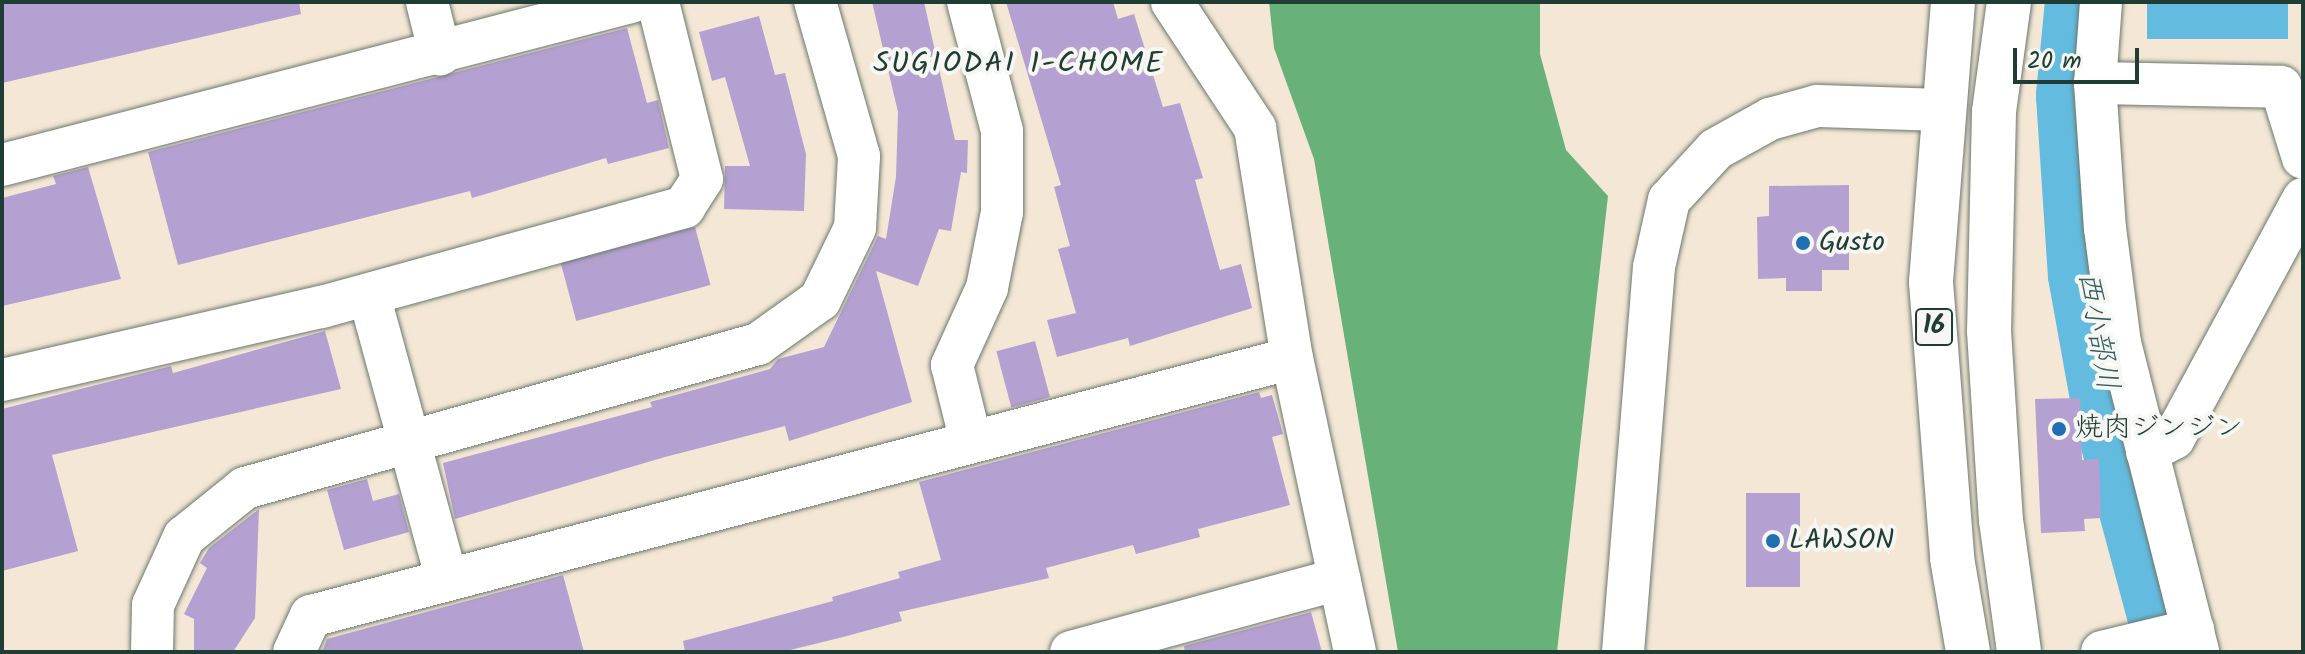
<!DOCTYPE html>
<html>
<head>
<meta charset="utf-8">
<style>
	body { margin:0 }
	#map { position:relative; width:2305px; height:654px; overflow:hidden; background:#f4e7d5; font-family:Kalam,"Klee One",sans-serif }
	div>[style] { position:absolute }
	.forest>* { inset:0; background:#68b27a }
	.water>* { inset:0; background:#63bce0; transform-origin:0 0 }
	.river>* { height:76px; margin:-38px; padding:0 38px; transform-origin:38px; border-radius:38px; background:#63bce0 }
	.building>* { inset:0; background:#b4a1d1; transform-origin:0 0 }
	.roads { filter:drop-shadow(0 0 2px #6a786c) drop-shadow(0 0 2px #6a786c) }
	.minor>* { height:42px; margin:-21px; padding:0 21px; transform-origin:21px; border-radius:21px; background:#fff }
	.major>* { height:44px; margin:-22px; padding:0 22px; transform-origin:22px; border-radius:22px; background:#fff }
	.dots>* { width:22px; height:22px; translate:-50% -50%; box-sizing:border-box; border:4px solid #f6f6f2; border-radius:50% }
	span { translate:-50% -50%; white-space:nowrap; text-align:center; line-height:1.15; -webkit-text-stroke:8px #f6f6f2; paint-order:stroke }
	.shield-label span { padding:2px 6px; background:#f6f6f2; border:2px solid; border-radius:6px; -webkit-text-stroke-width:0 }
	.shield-label { font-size:26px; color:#1f3d34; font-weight:700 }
	.poi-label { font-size:28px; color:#1f3d34 }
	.left { translate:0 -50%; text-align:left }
	.neighbourhood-label { font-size:30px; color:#1f3d34; letter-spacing:2px }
	.water-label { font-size:30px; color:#305d5f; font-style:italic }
	.frame { position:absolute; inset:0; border:4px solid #1f3d34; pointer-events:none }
	.scale { position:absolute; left:2013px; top:48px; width:126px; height:36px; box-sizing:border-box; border:4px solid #1f3d34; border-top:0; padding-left:10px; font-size:24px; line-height:28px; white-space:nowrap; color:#1f3d34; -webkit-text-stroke:6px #f6f6f2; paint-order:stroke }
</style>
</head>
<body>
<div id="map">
	<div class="forest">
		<div style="clip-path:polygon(1269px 2px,1540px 2px,1540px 54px,1566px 150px,1608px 196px,1557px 652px,1398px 652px,1314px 159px,1274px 48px)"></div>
	</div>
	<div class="water">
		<div style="left:2147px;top:2px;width:141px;height:37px"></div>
	</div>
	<div class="river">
		<div style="left:2083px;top:2px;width:94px;rotate:95.5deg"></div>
		<div style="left:2074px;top:96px;width:179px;rotate:86.2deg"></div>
		<div style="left:2086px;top:275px;width:141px;rotate:79.8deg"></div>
		<div style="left:2111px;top:414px;width:246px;rotate:74.9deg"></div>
	</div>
	<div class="building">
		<div style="clip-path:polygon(2px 2px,299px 2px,301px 14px,2px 83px)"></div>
		<div style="clip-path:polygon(872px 2px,924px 2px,955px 140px,968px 140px,967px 173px,961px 172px,951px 231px,939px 229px,918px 286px,876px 271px,912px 402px,789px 441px,785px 426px,665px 457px,455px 519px,443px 463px,652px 407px,650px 402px,770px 369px,778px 359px,824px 347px,878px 236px,886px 239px,896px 177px,898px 112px)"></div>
		<div style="clip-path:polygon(1006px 2px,1113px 2px,1118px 19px,1134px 14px,1163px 107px,1180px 103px,1203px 178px,1195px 180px,1220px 270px,1241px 264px,1252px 308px,1130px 346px,1128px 338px,1057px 357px,1047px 320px,1076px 313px,1058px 249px,1070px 246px,1054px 187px,1061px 185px)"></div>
		<div style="clip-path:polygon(759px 16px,775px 75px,785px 73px,806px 154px,804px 211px,724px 209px,725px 166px,750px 166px,725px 77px,712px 81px,699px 32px)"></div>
		<div style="clip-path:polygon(627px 28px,647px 103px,658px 100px,669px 148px,608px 164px,606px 158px,472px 198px,470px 191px,178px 265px,148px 152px)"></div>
		<div style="clip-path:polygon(88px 167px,121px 279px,2px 306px,2px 198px,56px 184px,53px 176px)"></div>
		<div style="clip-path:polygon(1849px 185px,1849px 270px,1822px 270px,1822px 291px,1786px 291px,1786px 278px,1758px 279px,1757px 217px,1769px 216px,1769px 186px)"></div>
		<div style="left:695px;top:227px;width:60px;height:139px;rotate:75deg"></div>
		<div style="clip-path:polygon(325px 331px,341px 389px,52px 455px,78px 551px,2px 571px,2px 409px,171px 366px,173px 373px)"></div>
		<div style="left:1035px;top:341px;width:58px;height:40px;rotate:75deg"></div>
		<div style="clip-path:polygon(1259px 392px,1261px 398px,1272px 395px,1283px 434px,1272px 437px,1290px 505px,1198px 529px,1200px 537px,1136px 554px,1133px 545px,1046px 568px,1049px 578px,899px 612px,902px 621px,843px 637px,782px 652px,685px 652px,683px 641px,833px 601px,832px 597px,900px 578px,898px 572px,941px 560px,919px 482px)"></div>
		<div style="clip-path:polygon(2080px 398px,2082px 460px,2099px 459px,2101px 518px,2084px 519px,2085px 531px,2041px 533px,2035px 399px)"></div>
		<div style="clip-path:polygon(367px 479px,373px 501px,399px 494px,409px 532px,344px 550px,327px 490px)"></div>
		<div style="left:1800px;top:493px;width:94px;height:54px;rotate:90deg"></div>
		<div style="clip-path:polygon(259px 509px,255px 618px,233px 652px,194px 652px,194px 619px,184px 614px,207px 568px,200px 563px,209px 548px)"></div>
		<div style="clip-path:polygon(563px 575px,584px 652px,322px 652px,327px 639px)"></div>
		<div style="clip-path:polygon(1311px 612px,1322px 652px,1185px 652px,1184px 646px)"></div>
	</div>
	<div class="roads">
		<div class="minor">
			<div style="left:427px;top:2px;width:54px;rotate:76deg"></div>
			<div style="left:968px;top:2px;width:133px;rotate:75.2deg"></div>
			<div style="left:1002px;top:131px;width:81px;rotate:90deg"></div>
			<div style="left:1002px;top:212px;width:77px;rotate:101.2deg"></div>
			<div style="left:987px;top:288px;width:85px;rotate:114.4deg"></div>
			<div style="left:952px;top:365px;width:79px;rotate:76.1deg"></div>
			<div style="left:1172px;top:2px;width:151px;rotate:56.6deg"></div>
			<div style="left:1255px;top:128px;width:233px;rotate:80.9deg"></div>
			<div style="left:1292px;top:358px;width:301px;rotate:77.9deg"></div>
			<div style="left:2101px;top:2px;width:81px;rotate:94.2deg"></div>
			<div style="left:2095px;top:83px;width:145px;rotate:86.1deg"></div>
			<div style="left:2105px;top:228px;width:116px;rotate:82.6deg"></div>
			<div style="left:2120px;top:343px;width:319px;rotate:75.8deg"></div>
			<div style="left:2095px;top:83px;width:186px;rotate:1.2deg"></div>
			<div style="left:2281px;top:87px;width:74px;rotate:72.8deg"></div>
			<div style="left:2px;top:165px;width:650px;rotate:-14.53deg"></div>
			<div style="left:369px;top:295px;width:295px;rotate:74.7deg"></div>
			<div style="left:2px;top:380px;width:328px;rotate:-12.9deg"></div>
			<div style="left:322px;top:307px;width:376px;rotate:-15.4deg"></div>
			<div style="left:684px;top:207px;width:33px;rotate:-57deg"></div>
			<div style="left:702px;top:179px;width:182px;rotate:-104deg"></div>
			<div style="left:2147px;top:452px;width:30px;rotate:-27deg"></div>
			<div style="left:2174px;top:438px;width:272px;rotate:-61.6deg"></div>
			<div style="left:152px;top:652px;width:47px;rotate:-88.8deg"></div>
			<div style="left:153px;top:605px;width:75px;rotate:-65.5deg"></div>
			<div style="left:184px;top:537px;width:78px;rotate:-38.8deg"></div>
			<div style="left:245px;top:488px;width:533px;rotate:-15.68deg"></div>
			<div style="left:758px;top:344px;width:76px;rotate:-35.4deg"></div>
			<div style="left:820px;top:300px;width:80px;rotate:-64.1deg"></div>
			<div style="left:855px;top:228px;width:72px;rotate:-86.8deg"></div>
			<div style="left:859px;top:156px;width:160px;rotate:-105.9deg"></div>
			<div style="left:294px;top:652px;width:40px;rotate:-65deg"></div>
			<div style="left:311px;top:616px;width:1014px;rotate:-14.73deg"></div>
			<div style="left:1071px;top:652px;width:278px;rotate:-15.2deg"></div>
			<div style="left:1623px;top:652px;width:386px;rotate:-85.4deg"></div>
			<div style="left:1654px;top:267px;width:69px;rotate:-77.4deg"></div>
			<div style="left:1669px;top:200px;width:69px;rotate:-47.3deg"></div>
			<div style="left:1716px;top:149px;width:62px;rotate:-29.1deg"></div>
			<div style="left:1770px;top:119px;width:49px;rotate:-15.5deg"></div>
			<div style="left:1817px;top:106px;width:127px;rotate:1.8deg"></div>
			<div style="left:2102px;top:652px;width:94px;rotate:-13.6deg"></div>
		</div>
		<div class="major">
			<div style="left:1953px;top:2px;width:281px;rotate:94.5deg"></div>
			<div style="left:1931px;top:282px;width:277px;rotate:85.6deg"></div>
			<div style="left:1952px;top:558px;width:95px;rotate:80.3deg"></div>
			<div style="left:2009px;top:2px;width:111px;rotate:97.8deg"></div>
			<div style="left:1994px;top:112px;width:219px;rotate:91.3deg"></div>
			<div style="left:1989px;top:331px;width:189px;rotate:86.4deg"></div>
			<div style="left:2001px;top:520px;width:133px;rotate:82.2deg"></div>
		</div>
	</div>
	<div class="dots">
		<div style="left:1803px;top:243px;background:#1f6fb2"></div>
		<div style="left:2059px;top:429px;background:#1f6fb2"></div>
		<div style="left:1773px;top:541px;background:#1f6fb2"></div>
	</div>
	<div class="shield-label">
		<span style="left:1934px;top:327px">16</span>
	</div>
	<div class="poi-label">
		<span class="left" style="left:1819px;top:243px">Gusto</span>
		<span class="left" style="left:2075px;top:429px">焼肉ジンジン</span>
		<span class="left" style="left:1789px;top:541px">LAWSON</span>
	</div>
	<div class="neighbourhood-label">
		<span style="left:1019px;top:64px">SUGIODAI 1-CHOME</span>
	</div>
	<div class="water-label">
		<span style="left:2097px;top:331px;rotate:80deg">西小部川</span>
	</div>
	<div class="frame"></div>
	<div class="scale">20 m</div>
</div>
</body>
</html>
